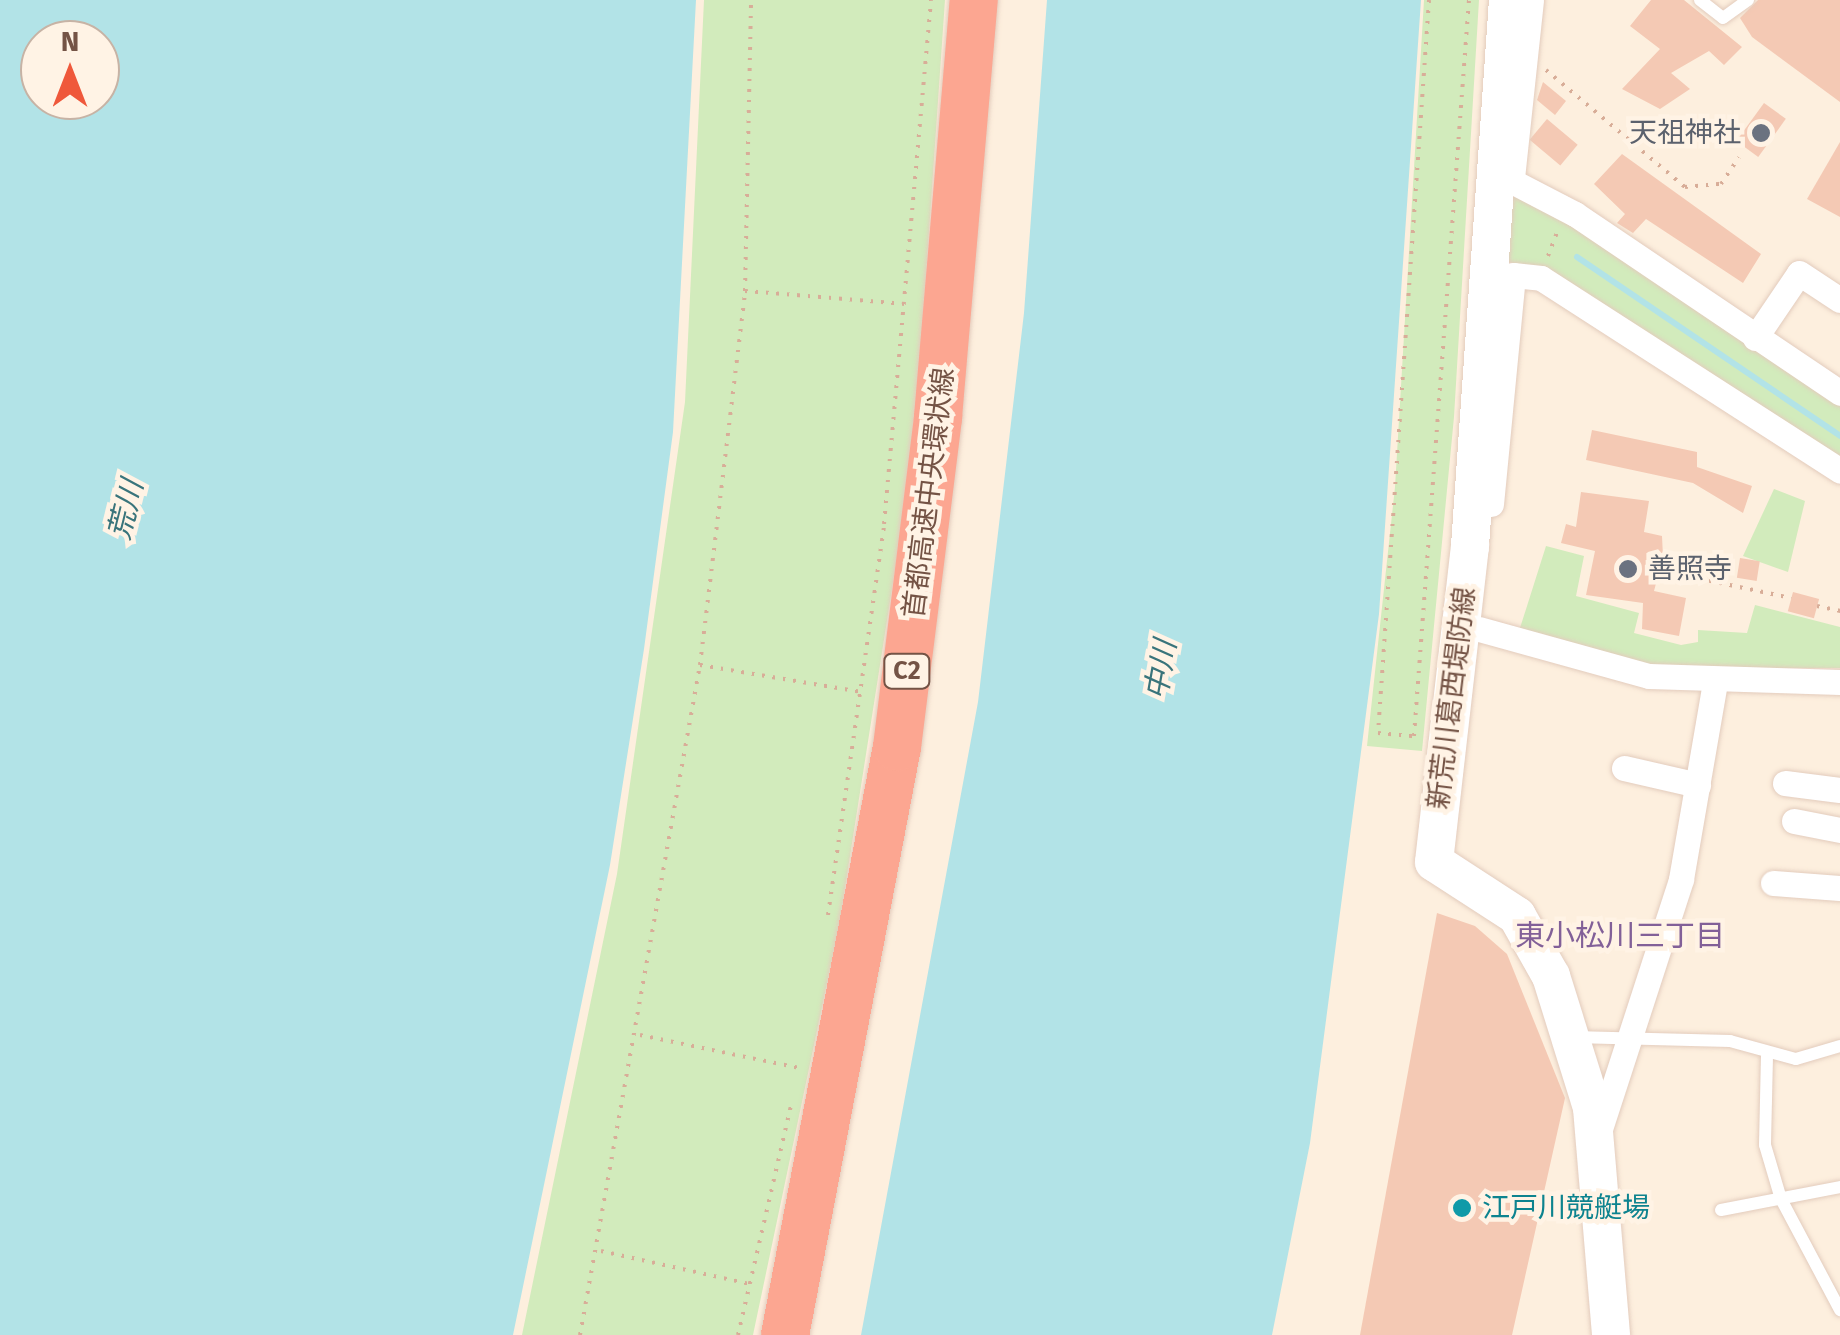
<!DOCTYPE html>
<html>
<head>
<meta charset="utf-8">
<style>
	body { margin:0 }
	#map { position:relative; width:1840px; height:1335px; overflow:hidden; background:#fdefde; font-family:"Fira Sans","Noto Sans JP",sans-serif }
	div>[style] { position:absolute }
	.green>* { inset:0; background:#d2ebbc }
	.water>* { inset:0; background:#b2e3e7 }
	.stream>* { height:6px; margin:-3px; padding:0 3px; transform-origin:3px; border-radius:3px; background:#b2e3e7 }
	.building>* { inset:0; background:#f4c9b4; transform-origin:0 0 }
	.path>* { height:4px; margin-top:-2px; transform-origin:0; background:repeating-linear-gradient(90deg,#d8ad98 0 2.5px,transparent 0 10.5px) }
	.roads { filter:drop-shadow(0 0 2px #e3ccbd) drop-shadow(0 0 2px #e3ccbd) }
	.service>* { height:12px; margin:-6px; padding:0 6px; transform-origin:6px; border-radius:6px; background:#fff }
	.minor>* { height:25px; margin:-12.5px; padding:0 12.5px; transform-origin:12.5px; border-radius:12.5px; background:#fff }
	.secondary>* { height:38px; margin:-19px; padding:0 19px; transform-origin:19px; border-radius:19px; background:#fff }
	.motorway>* { height:48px; margin:-24px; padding:0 24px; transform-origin:24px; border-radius:24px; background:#fca691 }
	.dots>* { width:28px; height:28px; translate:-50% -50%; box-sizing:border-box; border:5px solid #fff3e5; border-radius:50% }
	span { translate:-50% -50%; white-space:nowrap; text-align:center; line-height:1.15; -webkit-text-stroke:9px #fff3e5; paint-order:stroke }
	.shield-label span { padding:2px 8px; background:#fff3e5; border:2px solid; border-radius:8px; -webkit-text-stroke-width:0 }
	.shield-label { font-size:25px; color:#745345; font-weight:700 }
	.worship-label { font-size:28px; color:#5b616d }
	.right { translate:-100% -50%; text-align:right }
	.left { translate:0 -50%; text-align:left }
	.street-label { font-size:28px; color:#745345 }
	.culture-label { font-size:28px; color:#0d838f }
	.water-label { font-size:30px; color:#39747b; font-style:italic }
	.neighbourhood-label { font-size:30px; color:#826098 }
	.north { position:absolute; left:20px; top:20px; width:100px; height:100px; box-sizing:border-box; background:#fff3e5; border:2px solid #c7b3a5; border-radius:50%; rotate:0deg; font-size:28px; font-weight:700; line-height:40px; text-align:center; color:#745345 }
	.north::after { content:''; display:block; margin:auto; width:35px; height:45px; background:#ef583b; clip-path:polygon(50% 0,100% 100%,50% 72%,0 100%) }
</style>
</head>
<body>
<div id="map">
	<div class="green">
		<div style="clip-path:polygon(704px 0,945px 0,914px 449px,839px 926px,753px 1335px,522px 1335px,617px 874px,685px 402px)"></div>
		<div style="clip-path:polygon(1424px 0,1479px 0,1454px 417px,1422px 751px,1367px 746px,1395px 487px)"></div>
		<div style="clip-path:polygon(1511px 189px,1564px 214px,1840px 400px,1840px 464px,1547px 273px,1506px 261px)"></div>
		<div style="clip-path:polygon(1774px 489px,1805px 501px,1788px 572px,1743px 556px)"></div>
		<div style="clip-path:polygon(1546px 546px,1584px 556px,1576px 596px,1639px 613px,1634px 633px,1681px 645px,1698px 642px,1698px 630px,1747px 633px,1755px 605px,1840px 627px,1840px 668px,1661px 668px,1520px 628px)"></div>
	</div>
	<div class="water">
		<div style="clip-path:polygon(evenodd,0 0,696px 0,673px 432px,644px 649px,610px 865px,513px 1335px,0 1335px,0 0,100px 40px,100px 100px,40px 100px,40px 40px,100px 40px)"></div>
		<div style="clip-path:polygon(1047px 0,1421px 0,1379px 614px,1310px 1143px,1272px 1335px,861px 1335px,978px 702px,1024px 313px)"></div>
	</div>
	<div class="stream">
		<div style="left:1577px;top:257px;width:318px;rotate:34.2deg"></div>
	</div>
	<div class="building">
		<div style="clip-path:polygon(1651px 0,1684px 0,1742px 47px,1724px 65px,1709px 51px,1671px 73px,1690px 89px,1660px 109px,1622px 89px,1660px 49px,1630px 26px)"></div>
		<div style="clip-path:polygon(1758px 0,1840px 0,1840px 102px,1752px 37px,1740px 18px)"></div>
		<div style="clip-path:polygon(1543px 82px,1566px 101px,1555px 115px,1537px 100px)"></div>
		<div style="left:1764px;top:103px;width:27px;height:47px;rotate:36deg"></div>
		<div style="left:1547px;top:119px;width:40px;height:27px;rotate:40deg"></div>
		<div style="clip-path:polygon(1840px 142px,1840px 217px,1807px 199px)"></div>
		<div style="clip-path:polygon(1622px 154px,1761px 254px,1743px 283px,1646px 219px,1633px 233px,1617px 223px,1625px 214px,1594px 184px)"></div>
		<div style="clip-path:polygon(1592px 430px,1697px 452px,1697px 467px,1752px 486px,1743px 513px,1693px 483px,1586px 460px)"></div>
		<div style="clip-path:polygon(1581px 492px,1649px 501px,1644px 532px,1662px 536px,1663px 557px,1654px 591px,1686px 598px,1679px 636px,1642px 629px,1643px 603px,1586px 595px,1595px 551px,1561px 543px,1566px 524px,1576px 527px)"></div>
		<div style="left:1740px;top:558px;width:20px;height:20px;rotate:9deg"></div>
		<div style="left:1793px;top:592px;width:27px;height:20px;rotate:15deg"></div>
		<div style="clip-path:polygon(1437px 913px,1475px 926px,1507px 954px,1565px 1098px,1512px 1335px,1360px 1335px)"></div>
	</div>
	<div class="path">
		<div style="left:1429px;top:0;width:735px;rotate:93.98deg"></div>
		<div style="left:1378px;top:733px;width:36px;rotate:5deg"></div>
		<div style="left:1414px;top:736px;width:738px;rotate:-85.73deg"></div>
		<div style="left:1546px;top:70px;width:182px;rotate:40.1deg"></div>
		<div style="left:1685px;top:187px;width:36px;rotate:-5deg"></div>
		<div style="left:1721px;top:184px;width:32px;rotate:-56deg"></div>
		<div style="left:1548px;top:256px;width:26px;rotate:-69deg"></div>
		<div style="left:745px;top:291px;width:161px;rotate:4.6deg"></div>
		<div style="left:1668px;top:572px;width:126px;rotate:11.9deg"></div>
		<div style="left:1817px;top:606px;width:24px;rotate:12deg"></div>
		<div style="left:700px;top:665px;width:164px;rotate:9.5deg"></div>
		<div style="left:828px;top:915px;width:395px;rotate:-81.8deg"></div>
		<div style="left:884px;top:524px;width:526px;rotate:-84.87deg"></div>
		<div style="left:640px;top:1035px;width:163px;rotate:11.7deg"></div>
		<div style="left:601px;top:1251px;width:153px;rotate:12.5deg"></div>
		<div style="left:580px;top:1335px;width:681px;rotate:-79.85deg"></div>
		<div style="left:700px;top:665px;width:377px;rotate:-83.1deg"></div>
		<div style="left:745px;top:291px;width:291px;rotate:-88.8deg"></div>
		<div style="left:738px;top:1335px;width:240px;rotate:-77deg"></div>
	</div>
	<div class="roads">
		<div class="service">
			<div style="left:1700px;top:0;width:29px;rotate:38deg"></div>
			<div style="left:1723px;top:18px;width:31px;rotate:-36deg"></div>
			<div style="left:1573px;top:1037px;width:157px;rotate:1.5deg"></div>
			<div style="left:1730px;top:1041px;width:68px;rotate:15.3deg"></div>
			<div style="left:1796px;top:1059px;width:46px;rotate:-16.5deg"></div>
			<div style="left:1767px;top:1056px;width:89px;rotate:91.3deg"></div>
			<div style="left:1765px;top:1145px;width:56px;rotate:73.5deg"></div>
			<div style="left:1781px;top:1199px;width:126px;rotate:62deg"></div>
			<div style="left:1721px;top:1210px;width:121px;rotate:-10.9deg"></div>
		</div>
		<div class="minor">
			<div style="left:1498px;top:174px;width:87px;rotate:27.5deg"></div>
			<div style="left:1575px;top:214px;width:320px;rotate:34deg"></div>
			<div style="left:1512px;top:178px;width:179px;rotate:-83.9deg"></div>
			<div style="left:1755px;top:338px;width:78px;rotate:-55.9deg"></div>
			<div style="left:1799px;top:273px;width:49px;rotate:33.4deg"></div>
			<div style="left:1491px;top:504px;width:230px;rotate:-84.5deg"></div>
			<div style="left:1513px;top:275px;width:28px;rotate:6deg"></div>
			<div style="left:1541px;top:278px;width:356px;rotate:32.8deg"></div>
			<div style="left:1479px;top:629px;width:176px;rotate:15.5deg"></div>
			<div style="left:1649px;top:676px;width:191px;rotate:1.8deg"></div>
			<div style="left:1624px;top:768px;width:76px;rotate:12.9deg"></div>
			<div style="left:1785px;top:783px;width:55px;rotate:7.3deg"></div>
			<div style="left:1794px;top:821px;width:47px;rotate:11.1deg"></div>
			<div style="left:1773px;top:883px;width:67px;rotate:4.3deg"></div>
			<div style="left:1598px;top:1135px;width:269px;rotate:-72deg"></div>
			<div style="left:1681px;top:879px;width:199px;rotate:-80.2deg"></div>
		</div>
		<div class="secondary">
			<div style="left:1508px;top:0;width:547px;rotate:93.98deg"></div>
			<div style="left:1470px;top:546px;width:318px;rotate:96.5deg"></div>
			<div style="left:1434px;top:862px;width:99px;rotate:33deg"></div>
			<div style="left:1517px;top:916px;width:69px;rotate:60.5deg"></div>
			<div style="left:1551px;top:976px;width:138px;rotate:72.7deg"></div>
			<div style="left:1592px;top:1108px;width:228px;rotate:85.2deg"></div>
		</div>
		<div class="motorway">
			<div style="left:785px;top:1335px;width:599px;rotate:-79.22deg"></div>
			<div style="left:897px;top:747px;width:333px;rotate:-82.9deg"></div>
			<div style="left:938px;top:417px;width:419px;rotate:-85.1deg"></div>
		</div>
	</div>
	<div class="dots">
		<div style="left:1761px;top:133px;background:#6b7280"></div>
		<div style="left:1628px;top:569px;background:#6b7280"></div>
		<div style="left:1462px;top:1208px;background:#0f9aa8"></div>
	</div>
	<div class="shield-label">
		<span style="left:907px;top:671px">C2</span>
	</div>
	<div class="worship-label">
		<span class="right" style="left:1741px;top:133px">天祖神社</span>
		<span class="left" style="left:1648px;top:569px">善照寺</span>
	</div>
	<div class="street-label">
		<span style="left:929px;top:493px;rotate:-83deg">首都高速中央環状線</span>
		<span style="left:1452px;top:698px;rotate:-83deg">新荒川葛西堤防線</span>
	</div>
	<div class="culture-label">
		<span class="left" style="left:1482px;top:1208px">江戸川競艇場</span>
	</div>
	<div class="water-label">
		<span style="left:126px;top:510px;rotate:-76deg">荒川</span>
		<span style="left:1161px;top:670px;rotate:-80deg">中川</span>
	</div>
	<div class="neighbourhood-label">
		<span style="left:1620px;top:936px">東小松川三丁目</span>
	</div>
	<div class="north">N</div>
</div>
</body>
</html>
